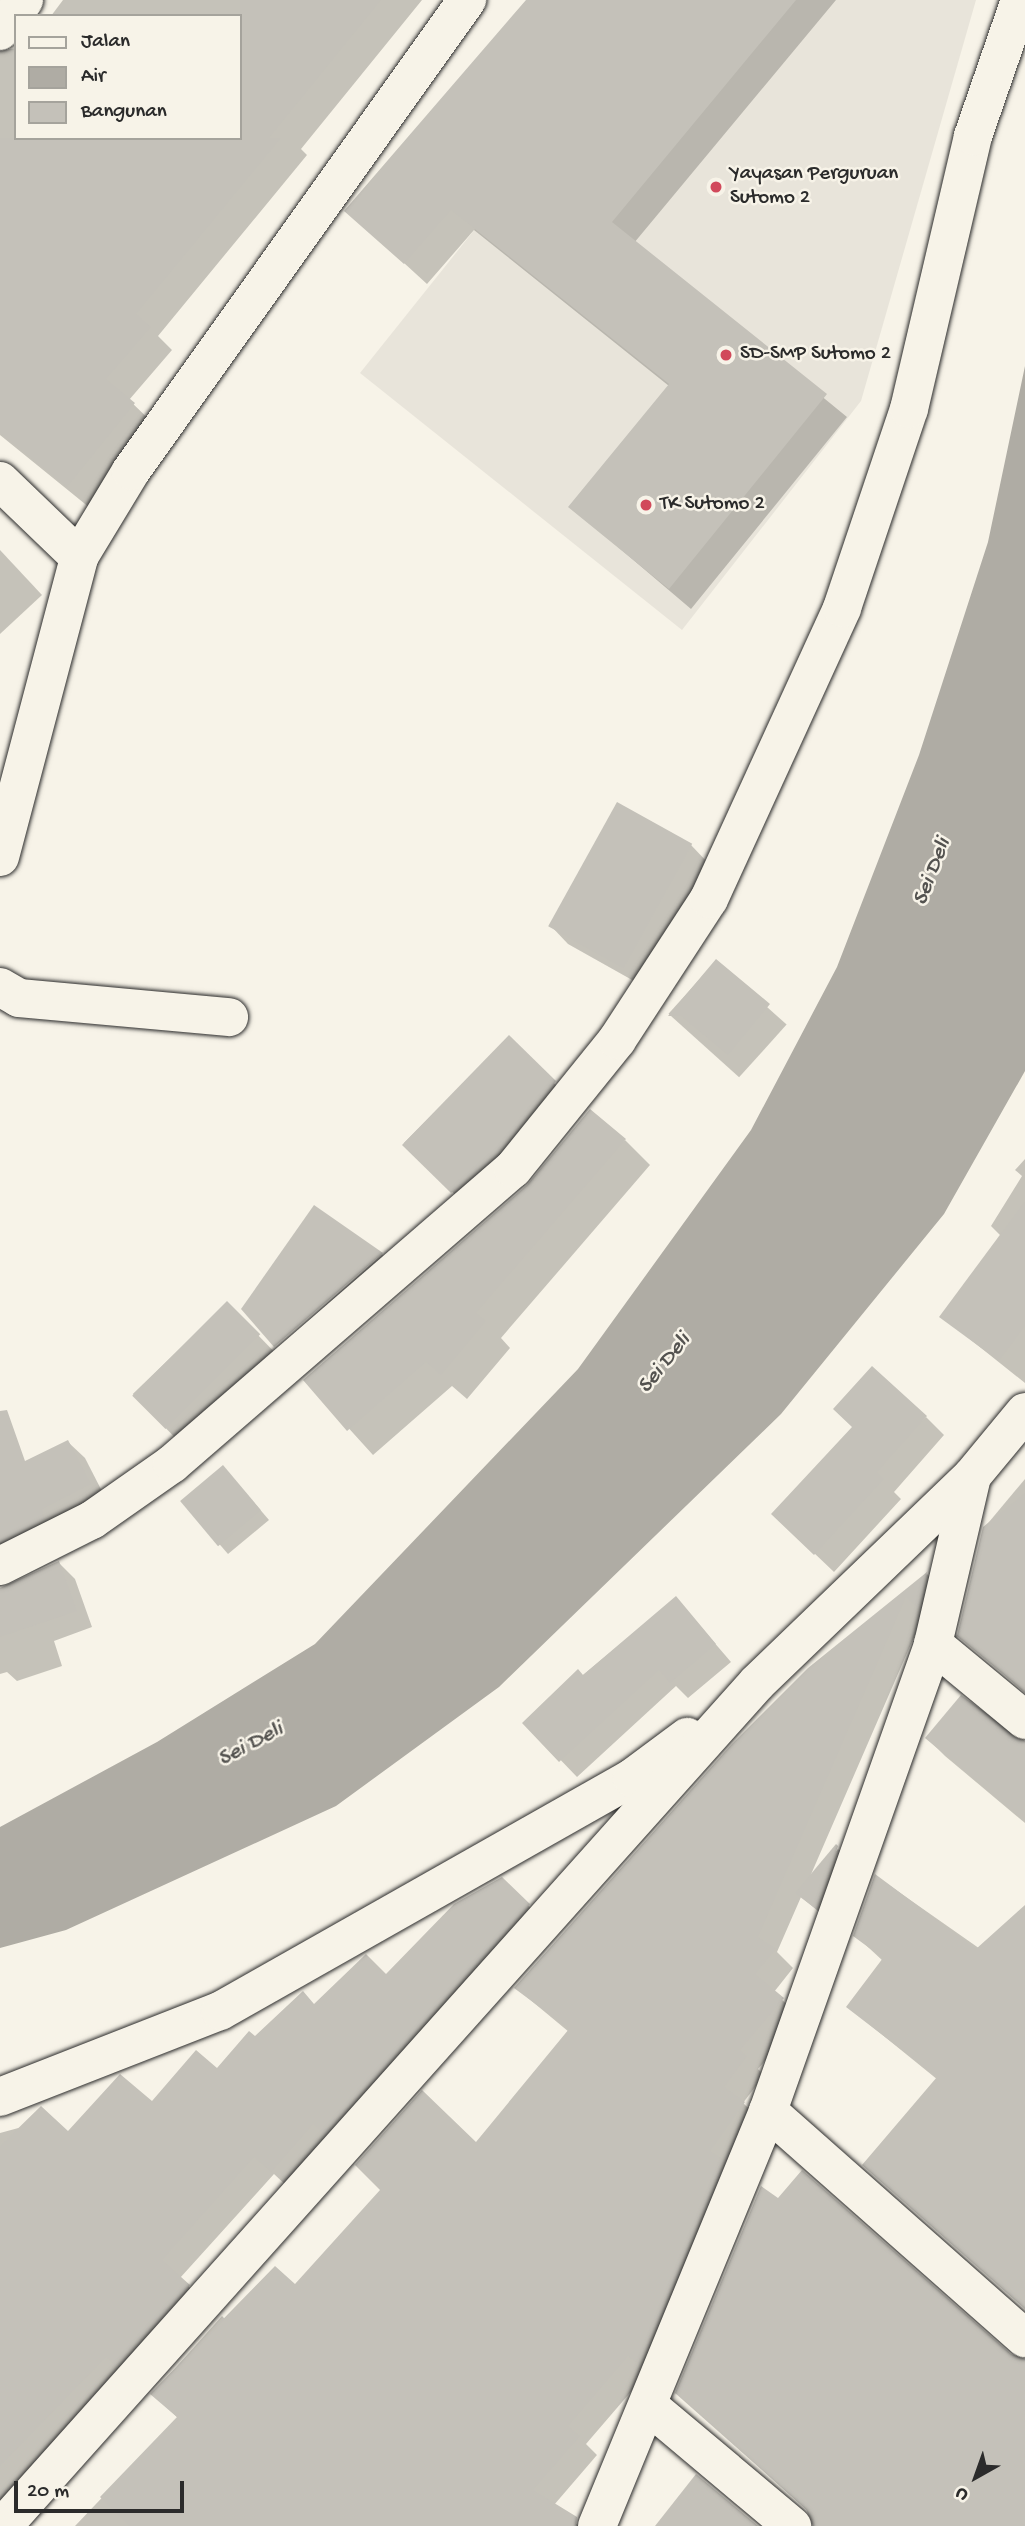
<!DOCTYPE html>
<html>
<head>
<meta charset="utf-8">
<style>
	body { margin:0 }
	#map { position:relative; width:1025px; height:2526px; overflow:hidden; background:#f7f3e8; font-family:"Gochi Hand",sans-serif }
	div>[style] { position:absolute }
	.built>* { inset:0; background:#e8e4da }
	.water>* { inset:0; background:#afaca4 }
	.shadow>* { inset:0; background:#0003; transform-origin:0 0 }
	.building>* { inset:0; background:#c4c1b9; transform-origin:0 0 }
	.roads { filter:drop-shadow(0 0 2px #2b2b2b) drop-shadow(0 0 2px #2b2b2b) }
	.street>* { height:38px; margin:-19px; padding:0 19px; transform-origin:19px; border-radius:19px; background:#f7f3e8 }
	.dots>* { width:19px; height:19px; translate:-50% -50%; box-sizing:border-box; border:4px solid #f7f3e8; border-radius:50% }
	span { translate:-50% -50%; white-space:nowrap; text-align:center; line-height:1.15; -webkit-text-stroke:5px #f7f3e8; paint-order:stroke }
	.poi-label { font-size:21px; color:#2b2b2b }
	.left { translate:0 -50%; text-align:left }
	.water-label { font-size:23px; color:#53524f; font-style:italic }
	.legend { position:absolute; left:14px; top:14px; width:228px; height:126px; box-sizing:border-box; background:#f7f3e8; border:2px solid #a5a39c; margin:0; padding:9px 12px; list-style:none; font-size:21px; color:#2b2b2b }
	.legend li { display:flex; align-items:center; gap:14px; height:35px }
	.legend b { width:35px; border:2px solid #a5a39c }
	.north { position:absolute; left:941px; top:2442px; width:70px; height:70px; -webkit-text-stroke:5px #f7f3e8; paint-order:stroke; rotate:220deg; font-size:19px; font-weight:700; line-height:28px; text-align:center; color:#2b2b2b }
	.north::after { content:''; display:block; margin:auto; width:24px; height:32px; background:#2b2b2b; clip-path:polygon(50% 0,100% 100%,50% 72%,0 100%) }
	.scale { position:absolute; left:14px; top:2481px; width:170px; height:32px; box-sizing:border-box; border:4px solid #2b2b2b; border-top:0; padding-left:9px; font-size:21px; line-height:24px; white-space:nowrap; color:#2b2b2b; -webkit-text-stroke:5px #f7f3e8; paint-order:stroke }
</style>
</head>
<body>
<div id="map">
	<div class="built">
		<div style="clip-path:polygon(658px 0,976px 0,861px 401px,682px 630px,360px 373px)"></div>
	</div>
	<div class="water">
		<div style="clip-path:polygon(1025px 366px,1025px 1071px,944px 1214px,781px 1414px,499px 1687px,336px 1806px,66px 1930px,0 1948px,0 1827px,157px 1742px,315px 1644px,578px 1369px,751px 1130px,837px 967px,919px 755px,988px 542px)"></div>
	</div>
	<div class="shadow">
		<div style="clip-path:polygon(63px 0,422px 0,301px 149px,307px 155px,158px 336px,172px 350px,129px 400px,156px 426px,90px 508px,0 435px,0 51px,16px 48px,16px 138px,240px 138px,240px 16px,51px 16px)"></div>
		<div style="clip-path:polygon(529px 0,836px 0,634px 243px,847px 417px,691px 609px,571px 507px,669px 386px,474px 230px,427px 284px,346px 210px)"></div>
		<div style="clip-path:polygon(0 550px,42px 595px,0 634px)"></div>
		<div style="clip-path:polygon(691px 845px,709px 864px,641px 985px,568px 944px,550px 925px)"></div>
		<div style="left:716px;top:961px;width:95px;height:71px;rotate:42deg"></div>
		<div style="left:509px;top:1038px;width:90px;height:149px;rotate:45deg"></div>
		<div style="clip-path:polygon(625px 1140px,650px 1165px,501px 1338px,510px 1348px,467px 1399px,452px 1386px,373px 1455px,305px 1380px)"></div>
		<div style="clip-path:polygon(1025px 1159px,1025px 1383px,941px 1316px,1001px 1236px,991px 1226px,1022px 1176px,1015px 1170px)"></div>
		<div style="left:382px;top:1254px;width:12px;height:141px;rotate:48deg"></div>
		<div style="left:227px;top:1303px;width:71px;height:131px;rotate:46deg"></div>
		<div style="clip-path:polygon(926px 1417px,944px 1435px,894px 1492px,901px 1499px,834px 1572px,792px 1532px)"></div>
		<div style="clip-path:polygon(68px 1442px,85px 1458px,107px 1501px,0 1573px,0 1476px)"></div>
		<div style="clip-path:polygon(232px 1477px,269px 1520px,228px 1554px,182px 1501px)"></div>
		<div style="clip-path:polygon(1025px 1479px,1025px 1693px,959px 1635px,984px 1528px)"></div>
		<div style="clip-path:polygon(59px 1563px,75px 1579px,92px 1627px,54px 1641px,62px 1666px,17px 1681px,7px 1672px,0 1674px,0 1589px)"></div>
		<div style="clip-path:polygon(927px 1574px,945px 1592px,924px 1614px,809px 1879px,838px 1849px,856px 1866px,835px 1925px,801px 1897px,777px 1952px,793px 1968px,774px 1992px,801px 2018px,758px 2069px,764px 2075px,743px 2103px,762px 2121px,647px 2373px,586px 2444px,597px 2455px,554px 2505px,579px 2526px,75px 2526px,178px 2418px,152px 2394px,222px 2316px,227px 2321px,295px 2287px,477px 2144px,569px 2032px,516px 1988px,809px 1669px)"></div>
		<div style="clip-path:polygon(676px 1598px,731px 1662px,688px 1698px,676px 1686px,577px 1777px,525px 1723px)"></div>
		<div style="clip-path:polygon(927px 1738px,1025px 1741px,1025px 1823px,945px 1756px)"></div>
		<div style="clip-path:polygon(876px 1876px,983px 1951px,1025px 1908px,1025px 2309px,938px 2080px,848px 2007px,883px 1961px,855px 1935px)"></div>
		<div style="clip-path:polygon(501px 1879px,547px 1924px,290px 2189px,274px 2174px,180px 2278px,207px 2304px,0 2526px,0 2133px,22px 2127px,68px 2134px,152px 2104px,217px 2070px,255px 2038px,386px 1977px)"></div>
		<div style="clip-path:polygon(1010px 2356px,1025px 2359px,1025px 2526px,814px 2526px,810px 2513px,677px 2393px)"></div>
	</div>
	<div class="building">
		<div style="clip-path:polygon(240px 0,381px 0,269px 138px,281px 138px,136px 314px,151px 327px,106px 379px,135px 403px,67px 487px,0 433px,0 138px,240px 138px)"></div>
		<div style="clip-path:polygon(526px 0,796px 0,612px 222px,827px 394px,669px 589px,568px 507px,669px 384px,451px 210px,404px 264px,344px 211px)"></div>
		<div style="left:617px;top:802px;width:86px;height:142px;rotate:29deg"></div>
		<div style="clip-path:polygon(716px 959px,770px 1004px,728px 1055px,681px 1016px,668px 1016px)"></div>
		<div style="clip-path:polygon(509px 1035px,556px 1081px,497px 1154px,451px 1193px,402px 1145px)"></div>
		<div style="clip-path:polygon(590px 1109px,626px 1139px,476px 1313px,486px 1321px,441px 1375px,426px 1362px,347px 1431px,303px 1380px,527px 1185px)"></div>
		<div style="clip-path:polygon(1025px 1201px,1025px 1326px,999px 1361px,939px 1317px)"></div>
		<div style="clip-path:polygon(314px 1205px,383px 1253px,274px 1347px,241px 1309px)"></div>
		<div style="left:227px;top:1301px;width:47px;height:134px;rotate:45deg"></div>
		<div style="clip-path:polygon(872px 1366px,927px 1416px,877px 1472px,884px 1479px,814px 1555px,771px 1514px,852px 1427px,833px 1409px)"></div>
		<div style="clip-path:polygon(7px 1410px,25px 1461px,68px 1440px,91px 1484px,42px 1509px,45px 1519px,0 1542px,0 1411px)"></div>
		<div style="left:223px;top:1465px;width:59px;height:56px;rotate:50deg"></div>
		<div style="clip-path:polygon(1025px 1493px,1025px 1692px,957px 1636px,983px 1527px)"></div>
		<div style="clip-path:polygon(59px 1561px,77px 1611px,0 1637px,0 1588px)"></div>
		<div style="clip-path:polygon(927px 1572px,919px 1609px,906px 1597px,758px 1937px,776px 1949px,755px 1974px,784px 1998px,740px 2050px,747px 2056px,724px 2087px,745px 2102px,710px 2151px,724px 2160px,640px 2365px,628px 2356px,568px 2426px,580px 2436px,533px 2490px,577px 2517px,576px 2526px,129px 2526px,100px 2497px,177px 2417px,150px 2394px,275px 2266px,295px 2284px,380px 2190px,355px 2165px,422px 2090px,476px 2142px,569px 2029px,514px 1988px,731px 1745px,808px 1668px)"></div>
		<div style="clip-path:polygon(676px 1596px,716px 1644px,670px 1683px,659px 1670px,559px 1762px,522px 1723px,578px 1669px,583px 1675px)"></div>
		<div style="clip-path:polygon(961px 1695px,1025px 1741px,1025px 1822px,925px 1738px)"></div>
		<div style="clip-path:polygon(836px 1844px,838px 1846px,816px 1909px,795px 1893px)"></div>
		<div style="clip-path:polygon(875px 1874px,976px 1949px,1025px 1905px,1025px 2309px,862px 2165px,937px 2077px,846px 2007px,883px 1958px,853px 1936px)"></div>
		<div style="clip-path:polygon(502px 1877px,530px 1904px,324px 2135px,313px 2124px,271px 2172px,254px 2157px,162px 2260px,190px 2285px,116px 2366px,106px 2357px,0 2466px,0 2146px,41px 2106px,68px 2131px,120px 2074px,152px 2101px,196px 2050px,217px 2068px,249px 2031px,255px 2036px,303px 1991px,314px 2004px,366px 1954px,386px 1974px,454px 1904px)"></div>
		<div style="clip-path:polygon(802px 2170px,1011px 2354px,1025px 2359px,1025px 2526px,813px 2526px,806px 2509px,675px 2393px,761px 2186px,778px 2198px)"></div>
		<div style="clip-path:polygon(696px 2474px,758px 2526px,655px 2526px)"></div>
	</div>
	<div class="roads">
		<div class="street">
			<div style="left:0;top:31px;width:39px;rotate:-52deg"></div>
			<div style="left:0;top:481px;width:110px;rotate:43.9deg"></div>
			<div style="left:0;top:857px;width:310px;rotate:-75.2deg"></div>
			<div style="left:79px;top:557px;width:100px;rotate:-58.8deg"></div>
			<div style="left:131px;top:471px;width:579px;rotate:-54.5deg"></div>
			<div style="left:0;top:987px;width:22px;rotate:30deg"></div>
			<div style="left:19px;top:998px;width:211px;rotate:5.2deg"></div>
			<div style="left:0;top:1566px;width:103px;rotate:-26.6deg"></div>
			<div style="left:92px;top:1520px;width:98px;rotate:-35deg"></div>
			<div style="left:172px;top:1464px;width:451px;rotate:-40.9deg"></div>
			<div style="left:513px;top:1169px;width:166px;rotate:-51.1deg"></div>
			<div style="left:617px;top:1040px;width:168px;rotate:-56.9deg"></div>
			<div style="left:709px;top:899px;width:320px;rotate:-65.4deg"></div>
			<div style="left:842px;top:608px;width:210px;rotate:-71.4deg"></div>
			<div style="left:909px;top:409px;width:280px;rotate:-76.8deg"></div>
			<div style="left:973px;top:136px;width:144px;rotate:-70.9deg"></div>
			<div style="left:933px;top:1644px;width:119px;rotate:39.6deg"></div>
			<div style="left:0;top:2097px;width:236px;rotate:-21.4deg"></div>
			<div style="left:220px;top:2011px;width:473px;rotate:-29.5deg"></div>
			<div style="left:632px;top:1778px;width:69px;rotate:-36.7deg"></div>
			<div style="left:768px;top:2111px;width:343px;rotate:41.5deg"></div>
			<div style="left:649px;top:2406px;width:187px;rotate:40deg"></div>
			<div style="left:3px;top:2526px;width:1131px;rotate:-48.19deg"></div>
			<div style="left:757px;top:1683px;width:298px;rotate:-43.9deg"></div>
			<div style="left:972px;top:1476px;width:83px;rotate:-50.4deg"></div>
			<div style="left:597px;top:2526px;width:449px;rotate:-67.6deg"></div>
			<div style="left:768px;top:2111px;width:495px;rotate:-70.5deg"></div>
			<div style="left:933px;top:1644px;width:172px;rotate:-76.9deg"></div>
		</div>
	</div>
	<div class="dots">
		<div style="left:716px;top:187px;background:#d1495b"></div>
		<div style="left:726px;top:355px;background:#d1495b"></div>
		<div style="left:646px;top:505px;background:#d1495b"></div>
	</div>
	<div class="poi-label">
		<span class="left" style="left:730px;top:187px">Yayasan Perguruan<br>Sutomo 2</span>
		<span class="left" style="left:740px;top:355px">SD-SMP Sutomo 2</span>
		<span class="left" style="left:660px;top:505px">TK Sutomo 2</span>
	</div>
	<div class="water-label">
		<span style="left:933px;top:872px;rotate:-69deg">Sei Deli</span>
		<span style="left:665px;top:1364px;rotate:-51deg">Sei Deli</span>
		<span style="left:251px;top:1745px;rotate:-28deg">Sei Deli</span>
	</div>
	<ul class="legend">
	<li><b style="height:9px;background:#f7f3e8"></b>Jalan</li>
	<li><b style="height:19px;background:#afaca4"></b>Air</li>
	<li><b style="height:19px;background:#c4c1b9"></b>Bangunan</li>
	</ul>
	<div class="north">U</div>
	<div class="scale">20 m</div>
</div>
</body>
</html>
